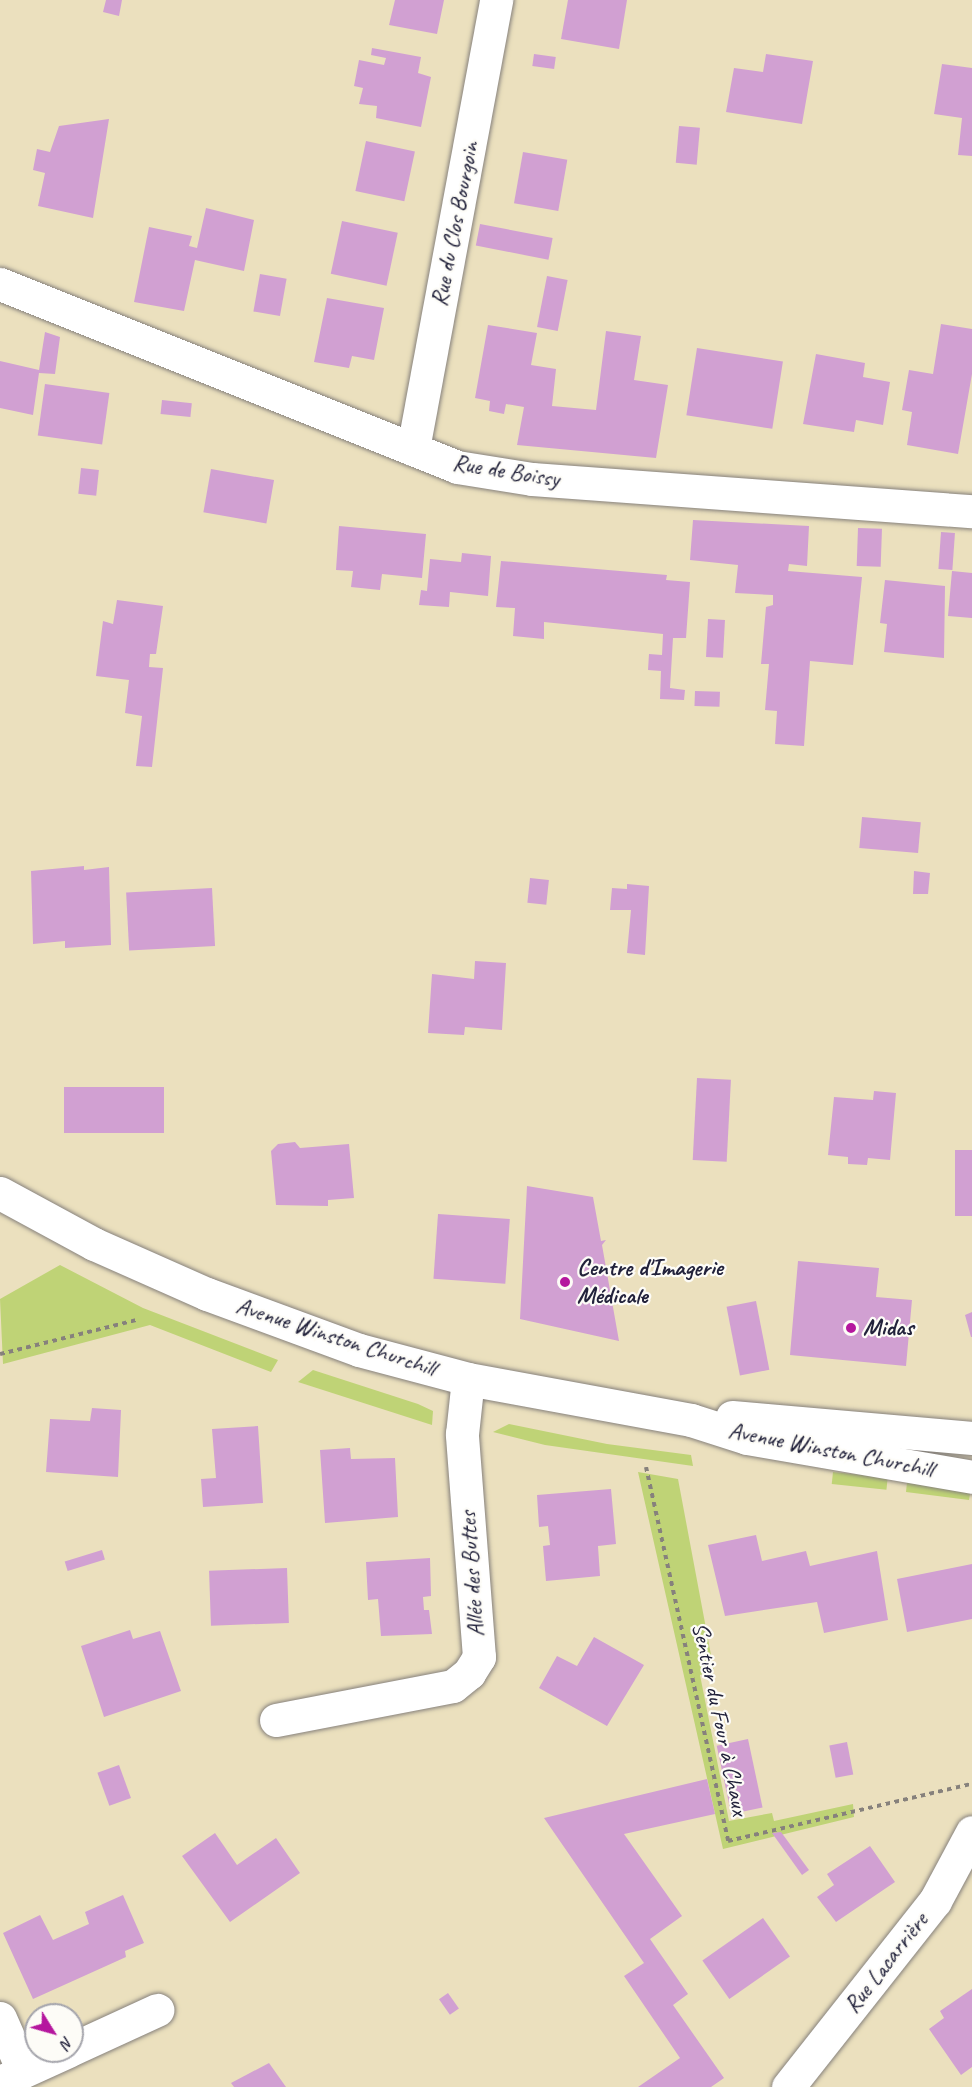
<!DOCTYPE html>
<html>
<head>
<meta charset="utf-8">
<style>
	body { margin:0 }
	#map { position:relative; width:972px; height:2087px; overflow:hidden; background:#ebe0be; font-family:Caveat,sans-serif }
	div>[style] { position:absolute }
	.green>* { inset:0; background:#bfd376; transform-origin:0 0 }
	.building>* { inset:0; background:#d1a0d2; transform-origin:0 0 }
	.path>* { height:4px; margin-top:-2px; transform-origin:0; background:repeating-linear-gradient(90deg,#86817c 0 4.5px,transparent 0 9px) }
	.roads { filter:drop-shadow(0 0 2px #86817c) drop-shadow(0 0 2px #86817c) }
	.minor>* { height:33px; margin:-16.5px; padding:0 16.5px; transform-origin:16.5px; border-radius:16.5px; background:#fff }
	.dots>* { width:16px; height:16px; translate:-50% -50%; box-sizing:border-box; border:3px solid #fdfcf7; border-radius:50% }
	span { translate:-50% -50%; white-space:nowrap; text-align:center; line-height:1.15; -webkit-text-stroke:4.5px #fdfcf7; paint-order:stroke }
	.street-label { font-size:24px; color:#22223b }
	.poi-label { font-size:24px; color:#22223b; font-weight:700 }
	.left { translate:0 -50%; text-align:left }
	.north { position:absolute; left:24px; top:2003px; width:60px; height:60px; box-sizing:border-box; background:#fdfcf7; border:2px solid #a5a5ac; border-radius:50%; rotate:127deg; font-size:16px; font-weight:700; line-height:24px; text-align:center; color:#22223b }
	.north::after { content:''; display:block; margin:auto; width:21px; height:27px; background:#b5179e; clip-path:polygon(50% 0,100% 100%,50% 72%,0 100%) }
</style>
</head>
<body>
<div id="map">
	<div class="green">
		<div style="clip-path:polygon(60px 1265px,143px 1308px,278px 1360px,271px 1372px,150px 1325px,3px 1364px,0 1299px)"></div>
		<div style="clip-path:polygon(313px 1370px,418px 1404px,433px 1411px,432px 1425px,298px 1382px)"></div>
		<div style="clip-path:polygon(509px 1424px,607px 1444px,691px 1455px,693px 1466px,545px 1445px,493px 1432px)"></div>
		<div style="clip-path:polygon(638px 1472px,678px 1479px,714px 1671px,700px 1675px,729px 1821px,772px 1813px,774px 1821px,853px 1804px,854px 1817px,723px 1849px)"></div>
		<div style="left:833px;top:1472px;width:55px;height:12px;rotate:6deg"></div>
		<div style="clip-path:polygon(907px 1482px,971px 1488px,969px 1500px,906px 1492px)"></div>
	</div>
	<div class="building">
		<div style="clip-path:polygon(106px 0,122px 0,119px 16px,103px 12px)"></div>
		<div style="clip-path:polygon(395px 0,444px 0,437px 34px,389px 25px)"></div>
		<div style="clip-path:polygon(568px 0,627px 0,619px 49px,561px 39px)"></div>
		<div style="clip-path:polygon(372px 48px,421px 57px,418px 73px,431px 77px,421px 127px,376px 118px,377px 106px,359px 104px,363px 88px,354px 86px,359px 60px,384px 65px,386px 58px,371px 55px)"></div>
		<div style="left:534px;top:54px;width:22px;height:12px;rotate:8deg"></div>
		<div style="clip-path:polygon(766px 54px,813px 61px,802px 124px,726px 112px,734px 68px,763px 72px)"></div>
		<div style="clip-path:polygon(942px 64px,972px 68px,972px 156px,958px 155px,962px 118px,934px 114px)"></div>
		<div style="clip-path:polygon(109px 119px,93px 218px,38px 206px,45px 173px,33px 170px,37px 149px,50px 152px,59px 126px)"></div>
		<div style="left:679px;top:126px;width:21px;height:37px;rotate:5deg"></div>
		<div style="left:366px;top:141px;width:50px;height:51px;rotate:12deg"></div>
		<div style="left:523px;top:152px;width:45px;height:52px;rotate:10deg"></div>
		<div style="clip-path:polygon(206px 208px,254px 220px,244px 271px,195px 260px,184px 311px,134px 302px,149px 227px,192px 236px,189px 246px,197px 248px)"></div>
		<div style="left:342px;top:221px;width:57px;height:54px;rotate:12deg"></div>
		<div style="left:480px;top:224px;width:74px;height:22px;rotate:11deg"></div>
		<div style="left:260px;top:274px;width:27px;height:38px;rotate:10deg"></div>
		<div style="left:547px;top:276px;width:21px;height:52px;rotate:11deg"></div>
		<div style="clip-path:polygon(327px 298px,384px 308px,374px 360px,352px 356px,349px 368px,314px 362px)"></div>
		<div style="clip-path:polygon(941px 324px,972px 329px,972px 374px,958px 454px,907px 445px,912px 412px,902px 410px,909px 370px,933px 374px)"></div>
		<div style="clip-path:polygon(488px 325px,537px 333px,531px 365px,556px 369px,552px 406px,596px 410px,606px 331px,641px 336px,634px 380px,668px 385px,656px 458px,517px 445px,524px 407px,506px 404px,504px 414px,489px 411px,490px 401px,475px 398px)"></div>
		<div style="clip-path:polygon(45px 332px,60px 337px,55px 374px,39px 373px,33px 415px,0 408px,0 361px,39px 370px)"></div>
		<div style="left:697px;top:348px;width:87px;height:68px;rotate:9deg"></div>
		<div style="clip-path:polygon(816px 354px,865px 363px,863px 377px,890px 382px,883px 425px,856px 420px,854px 432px,803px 424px)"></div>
		<div style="left:45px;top:384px;width:65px;height:52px;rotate:8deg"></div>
		<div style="left:162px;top:400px;width:30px;height:14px;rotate:6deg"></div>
		<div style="left:81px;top:468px;width:18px;height:26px;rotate:6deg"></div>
		<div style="left:211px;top:469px;width:64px;height:44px;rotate:10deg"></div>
		<div style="clip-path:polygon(693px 520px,809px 526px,807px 566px,789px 564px,788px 571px,862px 577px,853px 665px,810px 661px,804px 746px,775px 744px,777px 711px,765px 710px,769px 664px,761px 664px,766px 607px,773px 605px,773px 595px,735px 593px,738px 565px,690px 560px)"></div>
		<div style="clip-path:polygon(339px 526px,426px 534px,422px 578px,382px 574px,380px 590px,351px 587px,353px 571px,336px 570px)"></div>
		<div style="left:858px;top:528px;width:24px;height:38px;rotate:2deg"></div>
		<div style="left:941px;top:532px;width:14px;height:37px;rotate:4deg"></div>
		<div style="clip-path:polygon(462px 553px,491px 556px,488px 596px,450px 592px,449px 607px,419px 605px,421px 590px,427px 591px,430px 559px,461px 562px)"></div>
		<div style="clip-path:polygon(501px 561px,667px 575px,666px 580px,690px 582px,686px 638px,673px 638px,670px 688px,685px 690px,684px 700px,660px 699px,661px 671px,648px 670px,649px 654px,662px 655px,663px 634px,544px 622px,544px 639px,513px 636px,515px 608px,496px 607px)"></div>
		<div style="clip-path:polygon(952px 571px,972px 573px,972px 618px,948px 616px)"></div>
		<div style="clip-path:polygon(885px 580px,945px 586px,944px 658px,884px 652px,887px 624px,880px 623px)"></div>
		<div style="clip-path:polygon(117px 600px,163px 606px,156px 654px,150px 654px,149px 667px,163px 668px,152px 767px,136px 766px,142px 716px,125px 713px,129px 680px,96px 676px,103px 621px,113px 624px)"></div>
		<div style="left:708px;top:619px;width:17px;height:38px;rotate:3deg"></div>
		<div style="left:695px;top:691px;width:25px;height:15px;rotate:2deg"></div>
		<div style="left:862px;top:817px;width:59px;height:31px;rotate:5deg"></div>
		<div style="clip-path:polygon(84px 866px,84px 870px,109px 867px,111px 945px,65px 948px,65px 941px,33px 944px,31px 871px)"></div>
		<div style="clip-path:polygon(914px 871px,930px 873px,928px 894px,913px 894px)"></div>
		<div style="left:530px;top:878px;width:19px;height:25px;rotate:6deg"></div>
		<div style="clip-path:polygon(627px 884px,649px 886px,645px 955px,627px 953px,631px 910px,610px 910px,612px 888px,627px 889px)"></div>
		<div style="left:212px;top:888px;width:58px;height:86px;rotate:87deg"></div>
		<div style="clip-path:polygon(475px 961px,506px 963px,502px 1030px,465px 1027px,464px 1035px,428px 1033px,432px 974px,474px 979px)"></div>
		<div style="left:697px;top:1078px;width:34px;height:82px;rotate:3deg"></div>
		<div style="left:164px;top:1087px;width:46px;height:100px;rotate:90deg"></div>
		<div style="clip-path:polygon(874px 1091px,896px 1093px,890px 1160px,868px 1158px,867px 1165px,848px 1164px,848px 1157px,828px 1155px,834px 1097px,873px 1100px)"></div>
		<div style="clip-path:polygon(295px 1142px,300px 1148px,349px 1144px,354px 1198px,328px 1200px,328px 1206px,276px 1205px,271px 1151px,278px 1144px)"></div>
		<div style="left:955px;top:1150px;width:17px;height:66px"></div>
		<div style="clip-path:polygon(527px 1186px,593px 1197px,601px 1241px,606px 1240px,602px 1245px,619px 1341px,520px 1319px)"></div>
		<div style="left:438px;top:1214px;width:72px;height:65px;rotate:4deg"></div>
		<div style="clip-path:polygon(798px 1261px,879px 1268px,876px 1297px,912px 1300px,906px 1366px,790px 1355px)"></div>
		<div style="left:756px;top:1301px;width:70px;height:30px;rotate:79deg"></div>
		<div style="clip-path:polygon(972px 1312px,972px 1337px,971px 1337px,965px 1315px)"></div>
		<div style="clip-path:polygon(92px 1408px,121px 1410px,118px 1477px,46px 1472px,50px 1419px,90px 1421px)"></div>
		<div style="clip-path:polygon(258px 1426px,263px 1503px,203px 1507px,201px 1479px,216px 1478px,212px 1429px)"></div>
		<div style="clip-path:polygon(350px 1448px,351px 1459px,395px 1458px,398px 1517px,325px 1523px,320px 1450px)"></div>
		<div style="clip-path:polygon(611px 1489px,616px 1544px,598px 1546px,600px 1576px,546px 1581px,543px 1546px,550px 1545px,548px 1526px,539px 1527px,537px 1495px)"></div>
		<div style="clip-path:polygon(756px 1535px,762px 1561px,806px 1551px,810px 1566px,877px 1551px,888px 1620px,824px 1633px,817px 1602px,725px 1616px,708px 1545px)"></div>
		<div style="left:102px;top:1550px;width:10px;height:39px;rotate:73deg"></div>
		<div style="clip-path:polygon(430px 1558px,431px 1596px,423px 1597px,424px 1610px,429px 1610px,432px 1634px,381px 1636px,378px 1599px,368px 1600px,366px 1562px)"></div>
		<div style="clip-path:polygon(972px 1564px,972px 1619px,907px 1632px,897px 1579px)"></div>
		<div style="left:287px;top:1568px;width:55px;height:78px;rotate:88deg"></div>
		<div style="clip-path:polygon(130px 1630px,133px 1639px,160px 1631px,181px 1691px,104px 1717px,81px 1646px)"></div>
		<div style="clip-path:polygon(594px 1637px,644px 1665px,607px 1726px,539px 1688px,557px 1656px,577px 1666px)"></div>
		<div style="left:748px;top:1739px;width:70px;height:32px;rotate:78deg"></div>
		<div style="left:847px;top:1742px;width:33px;height:18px;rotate:79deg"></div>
		<div style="left:119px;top:1765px;width:35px;height:23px;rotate:70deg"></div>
		<div style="clip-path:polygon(707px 1779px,715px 1814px,624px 1834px,682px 1916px,650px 1939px,688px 1994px,673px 2005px,724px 2078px,711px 2087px,638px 2087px,680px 2058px,624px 1976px,644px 1963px,544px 1818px)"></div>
		<div style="clip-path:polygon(781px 1832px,809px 1870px,802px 1875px,772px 1833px)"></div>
		<div style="clip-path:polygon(215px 1833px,237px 1865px,276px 1838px,300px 1873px,230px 1922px,182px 1856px)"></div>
		<div style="clip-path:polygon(870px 1846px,895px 1882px,836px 1922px,817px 1897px,834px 1885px,827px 1874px)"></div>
		<div style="clip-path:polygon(123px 1895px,144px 1943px,125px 1951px,126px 1957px,33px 1999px,3px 1933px,40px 1915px,53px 1940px,89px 1924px,85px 1912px)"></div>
		<div style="left:763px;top:1918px;width:47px;height:74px;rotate:55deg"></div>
		<div style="clip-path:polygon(972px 1989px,972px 2067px,961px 2075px,929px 2029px,944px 2018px,940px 2011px)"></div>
		<div style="left:448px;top:1993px;width:19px;height:11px;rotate:55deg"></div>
		<div style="clip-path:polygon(269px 2063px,286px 2087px,234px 2087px,231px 2083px)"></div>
	</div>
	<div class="path">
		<div style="left:0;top:1354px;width:140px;rotate:-14deg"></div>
		<div style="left:646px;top:1467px;width:383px;rotate:77.6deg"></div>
		<div style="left:728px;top:1841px;width:250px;rotate:-13.2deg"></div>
	</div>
	<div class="roads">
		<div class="minor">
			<div style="left:0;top:284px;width:492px;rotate:21.8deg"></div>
			<div style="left:457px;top:467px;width:76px;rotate:9.1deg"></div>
			<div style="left:532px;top:479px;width:441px;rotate:4.2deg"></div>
			<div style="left:413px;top:449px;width:457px;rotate:-79.5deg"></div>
			<div style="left:0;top:1193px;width:107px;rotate:28.5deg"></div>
			<div style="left:94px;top:1244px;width:124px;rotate:23.9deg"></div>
			<div style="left:207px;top:1294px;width:162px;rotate:20.2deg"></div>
			<div style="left:359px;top:1350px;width:113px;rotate:14.9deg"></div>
			<div style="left:468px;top:1379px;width:227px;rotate:10.4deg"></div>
			<div style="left:691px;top:1420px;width:59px;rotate:17.8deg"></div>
			<div style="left:747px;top:1438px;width:228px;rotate:9.8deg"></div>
			<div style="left:732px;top:1417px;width:241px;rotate:5deg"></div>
			<div style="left:276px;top:1720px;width:180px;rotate:-10.9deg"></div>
			<div style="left:453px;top:1686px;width:21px;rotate:-39deg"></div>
			<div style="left:469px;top:1673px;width:19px;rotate:-58deg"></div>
			<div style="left:479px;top:1657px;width:224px;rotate:-94.4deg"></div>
			<div style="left:462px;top:1434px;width:55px;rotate:-83.8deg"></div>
			<div style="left:0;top:2018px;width:58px;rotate:66.5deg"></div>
			<div style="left:72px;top:2049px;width:94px;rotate:-24.6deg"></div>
			<div style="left:0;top:2082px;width:75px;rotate:-24.5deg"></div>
			<div style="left:788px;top:2087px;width:237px;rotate:-51.7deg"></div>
			<div style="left:935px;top:1901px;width:78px;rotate:-61.8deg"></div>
		</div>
	</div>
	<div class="dots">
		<div style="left:565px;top:1282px;background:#b5179e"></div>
		<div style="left:851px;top:1328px;background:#b5179e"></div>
	</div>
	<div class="street-label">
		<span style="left:455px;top:224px;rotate:-79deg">Rue du Clos Bourgoin</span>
		<span style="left:506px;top:471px;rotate:9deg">Rue de Boissy</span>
		<span style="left:336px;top:1337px;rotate:18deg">Avenue Winston Churchill</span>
		<span style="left:831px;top:1450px;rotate:11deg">Avenue Winston Churchill</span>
		<span style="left:472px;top:1574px;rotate:-94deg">Allée des Buttes</span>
		<span style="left:720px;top:1719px;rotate:78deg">Sentier du Four à Chaux</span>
		<span style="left:886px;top:1963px;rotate:-52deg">Rue Lacarrière</span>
	</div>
	<div class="poi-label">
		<span class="left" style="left:577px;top:1282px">Centre d'Imagerie<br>Médicale</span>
		<span class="left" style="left:863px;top:1328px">Midas</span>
	</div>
	<div class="north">N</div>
</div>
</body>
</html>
